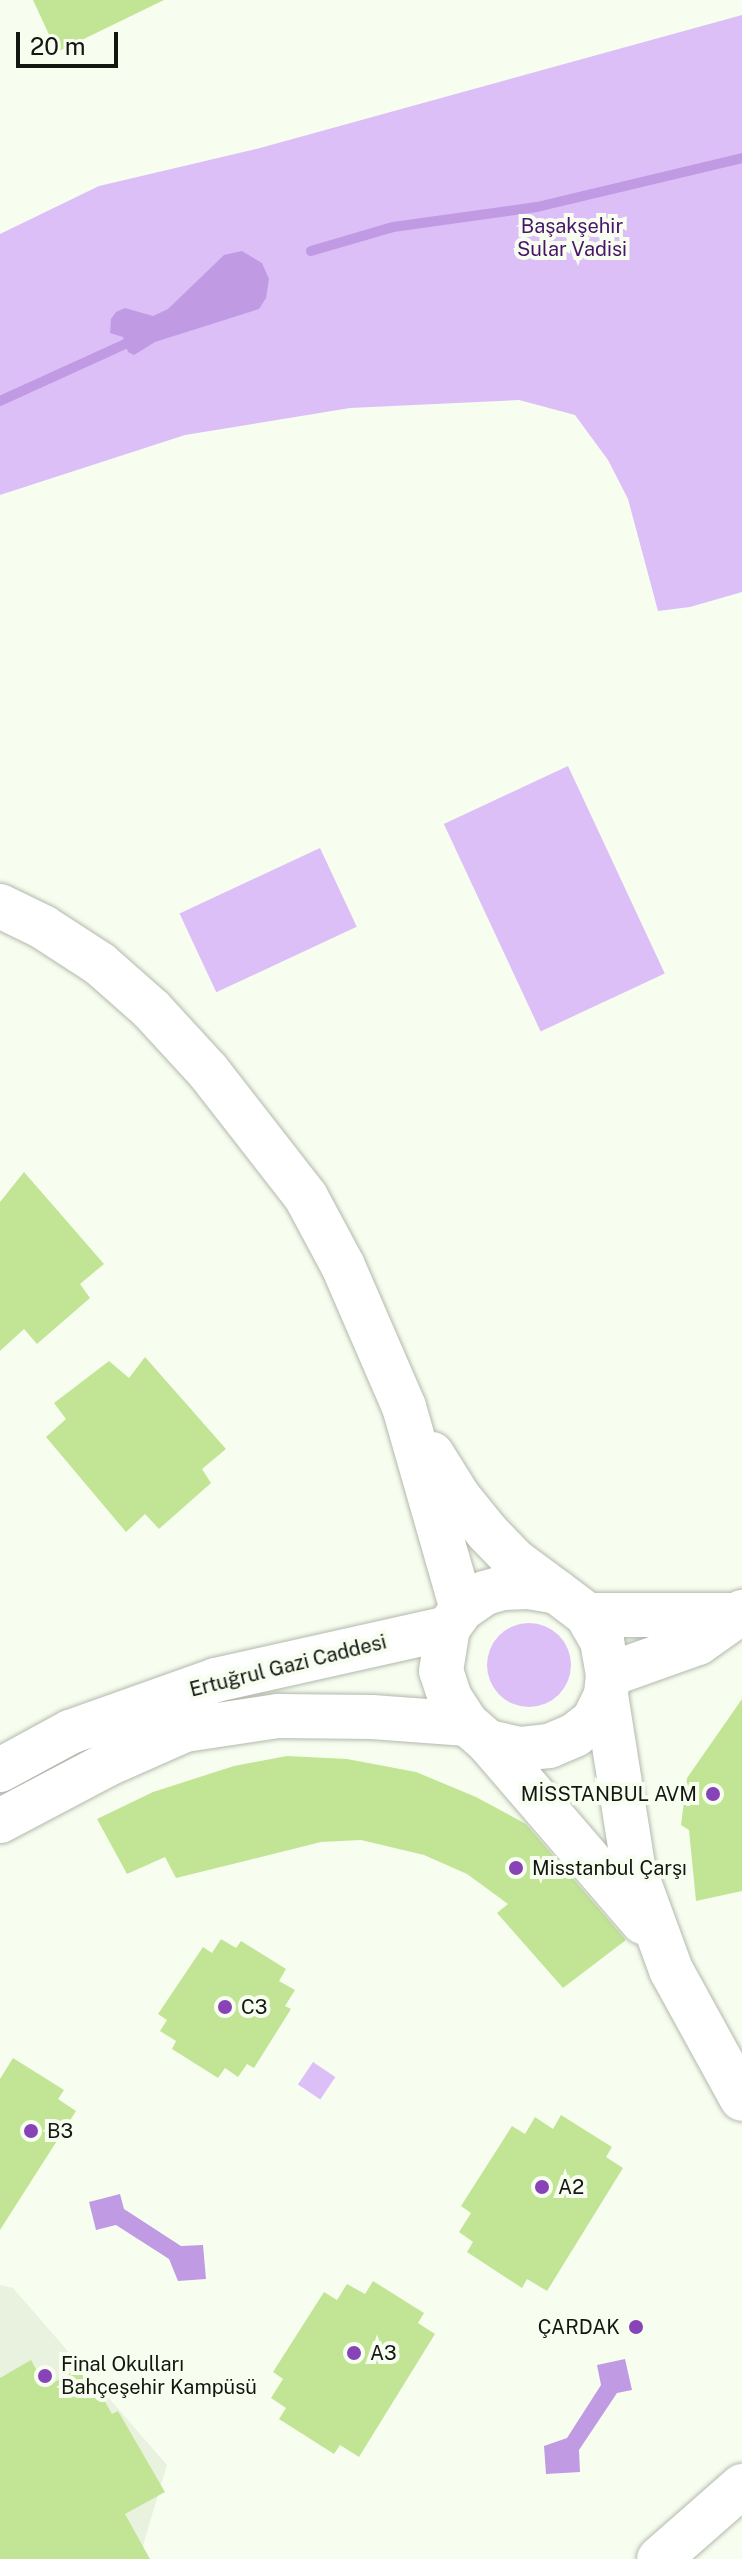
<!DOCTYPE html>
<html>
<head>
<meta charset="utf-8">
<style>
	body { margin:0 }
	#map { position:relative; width:742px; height:2559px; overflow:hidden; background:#f7fef0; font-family:"Public Sans",sans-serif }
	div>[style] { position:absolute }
	.built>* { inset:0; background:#e9f2de }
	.green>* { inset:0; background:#dcbff7; transform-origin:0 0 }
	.round { border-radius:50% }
	.water>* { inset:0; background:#c19ae4 }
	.stream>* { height:10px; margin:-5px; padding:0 5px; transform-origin:5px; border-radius:5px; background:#c19ae4 }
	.building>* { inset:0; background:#c1e595 }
	.roads { filter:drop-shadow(0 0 2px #b2b9ac) drop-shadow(0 0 2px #b2b9ac) }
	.tertiary>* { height:44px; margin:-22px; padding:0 22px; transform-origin:22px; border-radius:22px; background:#fff }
	.secondary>* { height:44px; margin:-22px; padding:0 22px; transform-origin:22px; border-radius:22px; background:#fff }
	.dots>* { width:22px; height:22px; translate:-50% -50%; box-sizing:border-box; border:4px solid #f7fef0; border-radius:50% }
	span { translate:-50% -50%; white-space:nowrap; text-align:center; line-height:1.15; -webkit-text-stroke:8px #f7fef0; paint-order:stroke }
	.park-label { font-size:20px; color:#49156b }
	.street-label { font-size:20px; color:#141611 }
	.poi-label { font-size:20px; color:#141611 }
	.right { translate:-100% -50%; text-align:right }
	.left { translate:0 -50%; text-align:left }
	.scale { position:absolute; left:16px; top:32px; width:102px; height:36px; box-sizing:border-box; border:4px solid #141611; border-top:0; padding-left:10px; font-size:24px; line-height:28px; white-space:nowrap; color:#141611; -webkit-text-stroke:6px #f7fef0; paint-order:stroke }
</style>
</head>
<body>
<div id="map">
	<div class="built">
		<div style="clip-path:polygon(0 2285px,13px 2288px,167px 2465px,139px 2559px,0 2559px)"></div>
	</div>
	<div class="green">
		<div style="clip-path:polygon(742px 15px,742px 592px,690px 607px,658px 611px,628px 499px,608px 460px,575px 415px,519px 400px,350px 408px,185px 435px,0 495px,0 234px,99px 186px,260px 148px)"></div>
		<div style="left:568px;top:766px;width:229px;height:137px;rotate:65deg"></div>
		<div style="left:320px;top:848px;width:87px;height:155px;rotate:65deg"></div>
		<div class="round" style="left:487px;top:1623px;width:84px;height:84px"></div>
		<div style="left:313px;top:2062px;width:27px;height:27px;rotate:34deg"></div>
	</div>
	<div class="water">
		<div style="clip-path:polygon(242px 251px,262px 263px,269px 279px,266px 298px,259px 309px,155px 342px,134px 355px,128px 352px,123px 337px,110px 333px,111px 319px,116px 312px,125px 308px,153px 316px,168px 309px,224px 255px)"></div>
		<div style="clip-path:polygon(120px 2194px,124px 2209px,181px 2246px,203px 2245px,206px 2279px,178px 2281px,169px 2259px,116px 2225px,96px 2230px,89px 2202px)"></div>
		<div style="clip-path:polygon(625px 2359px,632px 2390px,617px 2393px,579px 2450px,580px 2472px,546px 2474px,544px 2446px,567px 2438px,601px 2385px,597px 2365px)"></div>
	</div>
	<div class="stream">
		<div style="left:311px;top:251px;width:85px;rotate:-16.3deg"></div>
		<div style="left:393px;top:227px;width:145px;rotate:-7.9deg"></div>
		<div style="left:537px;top:207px;width:211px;rotate:-13.4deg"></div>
		<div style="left:0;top:401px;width:140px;rotate:-24.5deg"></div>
	</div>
	<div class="building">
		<div style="clip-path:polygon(33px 0,164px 0,57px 52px)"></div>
		<div style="clip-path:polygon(24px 1172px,104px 1264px,80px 1284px,90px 1298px,37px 1344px,24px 1329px,0 1351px,0 1202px)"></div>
		<div style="clip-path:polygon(145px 1357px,226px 1449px,202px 1469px,211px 1483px,159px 1529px,145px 1514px,126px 1532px,46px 1437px,66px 1419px,54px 1403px,109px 1361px,129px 1378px)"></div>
		<div style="clip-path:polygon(742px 1699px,742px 1891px,696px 1901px,689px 1830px,681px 1825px,687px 1778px)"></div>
		<div style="clip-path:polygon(287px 1756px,347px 1759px,416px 1772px,476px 1797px,526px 1824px,626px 1940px,563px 1988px,497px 1913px,508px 1904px,467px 1874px,424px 1855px,361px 1840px,321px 1842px,176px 1878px,165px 1857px,127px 1874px,97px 1819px,153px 1792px,234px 1766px)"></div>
		<div style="clip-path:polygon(221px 1939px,236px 1948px,241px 1941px,286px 1969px,279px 1981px,295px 1990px,285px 2006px,291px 2009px,254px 2068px,247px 2064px,238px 2077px,225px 2068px,218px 2078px,172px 2049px,176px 2041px,160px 2031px,167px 2020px,158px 2014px,203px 1947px,212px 1953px)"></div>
		<div style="clip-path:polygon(13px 2058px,64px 2090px,58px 2099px,76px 2111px,0 2230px,0 2079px)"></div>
		<div style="clip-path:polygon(561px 2115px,612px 2147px,606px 2157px,623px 2168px,547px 2291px,527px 2279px,522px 2288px,467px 2252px,473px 2242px,459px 2232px,471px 2213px,461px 2206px,512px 2126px,525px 2134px,535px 2117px,553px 2129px)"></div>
		<div style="clip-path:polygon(373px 2281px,424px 2313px,418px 2323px,435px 2334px,359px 2457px,340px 2445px,334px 2454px,279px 2419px,286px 2408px,271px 2398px,283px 2379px,273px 2372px,324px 2292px,337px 2300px,347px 2284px,365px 2294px)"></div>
		<div style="clip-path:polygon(31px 2360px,46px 2387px,84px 2365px,112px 2414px,118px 2411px,165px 2492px,125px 2514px,150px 2559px,0 2559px,0 2378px)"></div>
	</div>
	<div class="roads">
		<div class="tertiary">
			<div style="left:0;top:906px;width:48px;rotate:26deg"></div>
			<div style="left:43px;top:927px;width:68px;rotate:33deg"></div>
			<div style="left:100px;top:964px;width:68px;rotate:41.4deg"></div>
			<div style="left:151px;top:1009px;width:84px;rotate:47.4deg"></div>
			<div style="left:208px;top:1071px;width:160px;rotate:52.1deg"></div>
			<div style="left:306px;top:1197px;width:78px;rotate:61.8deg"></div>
			<div style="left:343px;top:1266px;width:154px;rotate:66.6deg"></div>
			<div style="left:404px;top:1407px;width:210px;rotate:74deg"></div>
			<div style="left:432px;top:1454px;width:49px;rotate:58.2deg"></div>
			<div style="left:458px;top:1496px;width:46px;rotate:51.1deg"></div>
			<div style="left:487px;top:1532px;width:40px;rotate:46deg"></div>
			<div style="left:515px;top:1561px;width:52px;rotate:36.4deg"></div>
			<div style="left:587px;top:1615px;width:148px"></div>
			<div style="left:608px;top:1675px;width:96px;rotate:-19.6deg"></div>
			<div style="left:698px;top:1643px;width:54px;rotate:-35.2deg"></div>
			<div style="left:606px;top:1695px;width:173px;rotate:81deg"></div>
			<div style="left:633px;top:1866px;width:111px;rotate:69.9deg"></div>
			<div style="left:671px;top:1970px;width:147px;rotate:61.2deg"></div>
			<div style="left:488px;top:1742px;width:238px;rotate:49.3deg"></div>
			<div style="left:659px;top:2559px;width:111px;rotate:-41.3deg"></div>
		</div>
		<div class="secondary">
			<div style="left:529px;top:1587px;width:28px;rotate:10deg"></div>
			<div style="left:557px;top:1592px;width:38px;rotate:37deg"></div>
			<div style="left:587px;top:1615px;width:30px;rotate:60deg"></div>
			<div style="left:602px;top:1641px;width:35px;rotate:80deg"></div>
			<div style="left:608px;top:1675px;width:20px;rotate:96deg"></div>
			<div style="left:606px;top:1695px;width:28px;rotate:116deg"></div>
			<div style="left:594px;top:1720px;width:24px;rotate:142deg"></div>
			<div style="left:575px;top:1735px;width:28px;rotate:157deg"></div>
			<div style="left:549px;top:1746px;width:30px;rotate:174deg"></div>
			<div style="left:519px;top:1749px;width:32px;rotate:-167deg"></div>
			<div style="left:488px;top:1742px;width:28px;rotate:-139deg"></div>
			<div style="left:467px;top:1724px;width:31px;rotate:-123deg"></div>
			<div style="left:450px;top:1698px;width:28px;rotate:-108deg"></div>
			<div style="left:441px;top:1671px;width:44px;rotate:-80.8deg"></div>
			<div style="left:448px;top:1628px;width:24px;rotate:-54deg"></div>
			<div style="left:462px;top:1609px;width:28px;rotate:-35deg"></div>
			<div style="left:485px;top:1593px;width:19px;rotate:-16deg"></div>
			<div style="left:503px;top:1588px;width:26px;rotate:-2deg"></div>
			<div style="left:0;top:1770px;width:80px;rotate:-28.5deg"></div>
			<div style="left:70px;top:1732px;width:155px;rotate:-19.6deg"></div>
			<div style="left:216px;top:1680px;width:238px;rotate:-12.6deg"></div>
			<div style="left:0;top:1821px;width:120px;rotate:-27.8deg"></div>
			<div style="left:106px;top:1765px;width:86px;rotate:-23.9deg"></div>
			<div style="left:185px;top:1730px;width:94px;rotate:-8.6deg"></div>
			<div style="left:278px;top:1716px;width:94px;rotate:0.6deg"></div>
			<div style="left:372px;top:1717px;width:95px;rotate:4.2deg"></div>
		</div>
	</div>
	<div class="dots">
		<div style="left:713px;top:1794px;background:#8743b7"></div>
		<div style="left:516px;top:1868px;background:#8743b7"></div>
		<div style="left:225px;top:2007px;background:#8743b7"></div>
		<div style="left:31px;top:2131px;background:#8743b7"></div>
		<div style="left:542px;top:2187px;background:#8743b7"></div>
		<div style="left:636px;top:2327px;background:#8743b7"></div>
		<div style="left:354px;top:2353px;background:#8743b7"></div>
		<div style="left:45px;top:2376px;background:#8743b7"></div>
	</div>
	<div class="park-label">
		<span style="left:572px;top:238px">Başakşehir<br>Sular Vadisi</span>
	</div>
	<div class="street-label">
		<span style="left:288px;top:1666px;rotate:-14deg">Ertuğrul Gazi Caddesi</span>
	</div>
	<div class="poi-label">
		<span class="right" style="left:697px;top:1794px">MİSSTANBUL AVM</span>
		<span class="left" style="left:532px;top:1868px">Misstanbul Çarşı</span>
		<span class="left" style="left:241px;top:2007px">C3</span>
		<span class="left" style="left:47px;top:2131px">B3</span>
		<span class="left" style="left:558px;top:2187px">A2</span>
		<span class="right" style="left:620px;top:2327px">ÇARDAK</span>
		<span class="left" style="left:370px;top:2353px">A3</span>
		<span class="left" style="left:61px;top:2376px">Final Okulları<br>Bahçeşehir Kampüsü</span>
	</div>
	<div class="scale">20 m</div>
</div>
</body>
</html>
